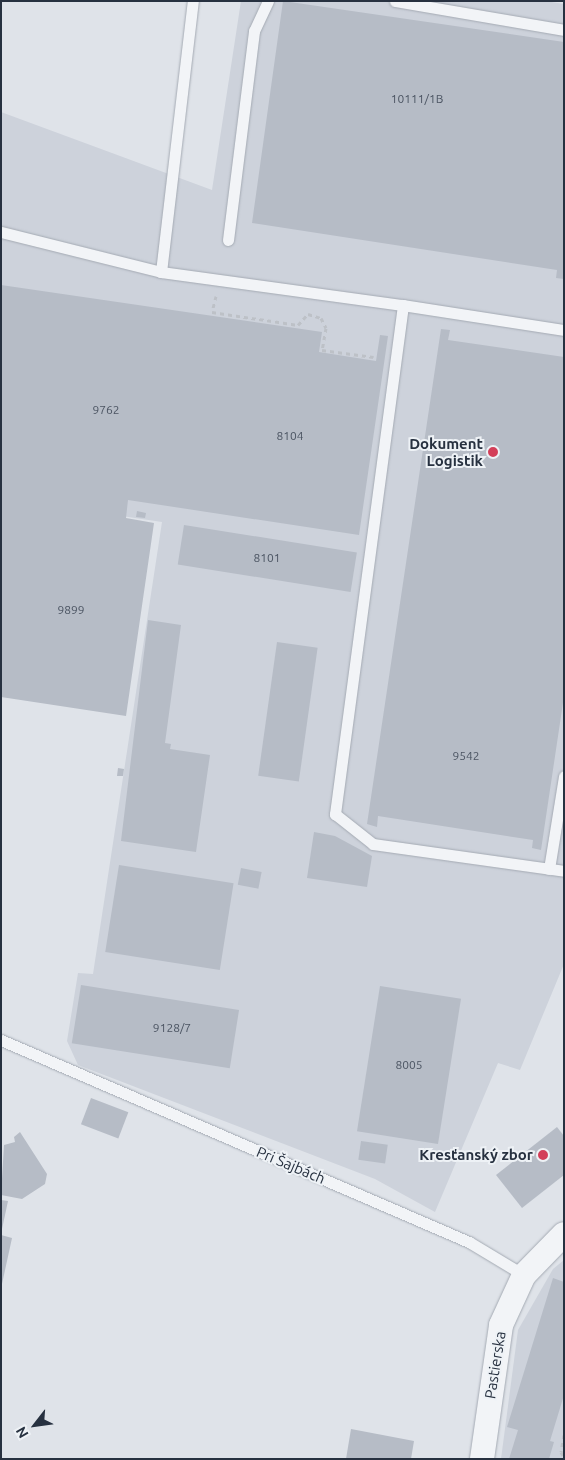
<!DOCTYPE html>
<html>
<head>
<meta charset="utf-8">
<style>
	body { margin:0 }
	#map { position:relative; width:565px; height:1460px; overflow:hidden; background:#dfe3e9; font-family:Ubuntu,sans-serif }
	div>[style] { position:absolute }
	.built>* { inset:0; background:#cdd2db }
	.building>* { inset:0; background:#b6bcc6; transform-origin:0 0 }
	.path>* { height:3px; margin-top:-1.5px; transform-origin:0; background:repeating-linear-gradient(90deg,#bdc1c7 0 4px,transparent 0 8px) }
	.roads { filter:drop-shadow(0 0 1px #a4aab3) drop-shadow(0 0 1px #a4aab3) }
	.service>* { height:11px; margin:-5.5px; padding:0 5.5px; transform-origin:5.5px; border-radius:5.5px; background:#f2f4f7 }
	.minor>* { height:24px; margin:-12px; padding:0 12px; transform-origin:12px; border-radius:12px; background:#f2f4f7 }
	.dots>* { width:14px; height:14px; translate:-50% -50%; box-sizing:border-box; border:2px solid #eef2f6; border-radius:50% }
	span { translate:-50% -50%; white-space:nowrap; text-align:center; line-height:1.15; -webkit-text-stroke:4px #eef2f6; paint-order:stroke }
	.number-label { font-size:12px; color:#4b5462 }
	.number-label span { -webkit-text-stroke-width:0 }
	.poi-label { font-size:15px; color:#273140; font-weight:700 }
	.right { translate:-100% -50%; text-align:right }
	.street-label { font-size:15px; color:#273140 }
	.frame { position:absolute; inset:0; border:2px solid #273140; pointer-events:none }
	.north { position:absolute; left:10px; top:1400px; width:50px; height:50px; -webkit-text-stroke:4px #eef2f6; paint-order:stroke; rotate:240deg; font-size:14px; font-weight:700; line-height:20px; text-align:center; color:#273140 }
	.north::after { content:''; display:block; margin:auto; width:18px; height:22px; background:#273140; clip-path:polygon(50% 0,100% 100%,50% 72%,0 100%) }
</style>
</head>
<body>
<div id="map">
	<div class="built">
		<div style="clip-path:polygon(241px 1px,545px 1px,564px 4px,564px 964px,520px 1070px,498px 1063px,435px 1212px,375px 1179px,78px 1065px,67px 1041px,78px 973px,93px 974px,162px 522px,1px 498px,1px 112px,212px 190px)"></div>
		<div style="clip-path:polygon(564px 1260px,564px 1459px,501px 1459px,518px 1330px,553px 1269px)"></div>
	</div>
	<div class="building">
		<div style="clip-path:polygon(283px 1px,564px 42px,564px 279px,556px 278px,557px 270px,252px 223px)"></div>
		<div style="clip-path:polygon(1px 285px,322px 332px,319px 352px,376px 361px,380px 335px,388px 336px,359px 535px,128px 500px,126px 518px,154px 523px,126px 716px,1px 697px)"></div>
		<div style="clip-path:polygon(441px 329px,450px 330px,448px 340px,564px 357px,564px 696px,541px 850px,532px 848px,533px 840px,378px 816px,377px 827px,367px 824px)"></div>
		<div style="clip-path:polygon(137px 511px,146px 513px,145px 518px,136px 517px)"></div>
		<div style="left:184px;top:525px;width:175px;height:40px;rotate:9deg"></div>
		<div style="clip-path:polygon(148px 620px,181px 625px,165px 743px,171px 744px,170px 749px,210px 755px,196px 852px,121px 841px)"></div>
		<div style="left:277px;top:642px;width:41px;height:135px;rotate:8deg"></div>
		<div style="clip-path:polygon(118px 768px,124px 769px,123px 776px,117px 776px)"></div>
		<div style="clip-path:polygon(314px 832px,335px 836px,372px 856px,367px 887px,307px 878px)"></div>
		<div style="left:119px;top:865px;width:116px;height:88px;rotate:9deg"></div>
		<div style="left:241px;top:868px;width:21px;height:17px;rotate:11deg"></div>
		<div style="left:81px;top:985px;width:160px;height:59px;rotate:9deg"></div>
		<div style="left:380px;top:986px;width:82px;height:147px;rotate:9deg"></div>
		<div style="left:91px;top:1098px;width:40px;height:28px;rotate:21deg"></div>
		<div style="clip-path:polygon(557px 1127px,564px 1136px,564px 1175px,522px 1208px,496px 1175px)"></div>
		<div style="clip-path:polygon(20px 1132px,47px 1174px,45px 1184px,22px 1199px,1px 1195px,4px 1145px,15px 1142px,14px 1137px)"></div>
		<div style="left:361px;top:1141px;width:27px;height:19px;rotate:8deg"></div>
		<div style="clip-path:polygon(1px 1200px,8px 1201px,2px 1229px,1px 1228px)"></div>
		<div style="clip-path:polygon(1px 1235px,12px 1238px,2px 1284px,1px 1284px)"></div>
		<div style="clip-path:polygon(553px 1278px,564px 1282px,564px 1395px,550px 1441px,554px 1442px,549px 1459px,509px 1459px,518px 1430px,507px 1427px)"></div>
		<div style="clip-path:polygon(351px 1429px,414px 1441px,411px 1459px,346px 1459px)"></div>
	</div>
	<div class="path">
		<div style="left:216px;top:296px;width:16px;rotate:104deg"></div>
		<div style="left:212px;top:312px;width:87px;rotate:8.6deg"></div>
		<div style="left:298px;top:325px;width:15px;rotate:-48deg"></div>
		<div style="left:308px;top:314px;width:14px;rotate:17deg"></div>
		<div style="left:321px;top:318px;width:11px;rotate:63deg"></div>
		<div style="left:326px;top:328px;width:22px;rotate:100deg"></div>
		<div style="left:322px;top:350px;width:52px;rotate:7.7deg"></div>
		<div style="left:564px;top:1435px;width:17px;rotate:100deg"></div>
		<div style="left:561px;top:1452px;width:6px;rotate:59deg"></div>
	</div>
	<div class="roads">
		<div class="service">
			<div style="left:395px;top:1px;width:171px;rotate:9.7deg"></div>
			<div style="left:1px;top:232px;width:165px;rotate:14deg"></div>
			<div style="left:161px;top:272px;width:244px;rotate:7.8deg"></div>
			<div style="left:228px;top:240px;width:211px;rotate:-82.9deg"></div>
			<div style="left:254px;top:31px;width:33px;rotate:-65deg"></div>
			<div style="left:161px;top:272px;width:273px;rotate:-83.3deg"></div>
			<div style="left:564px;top:330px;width:163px;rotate:-171.2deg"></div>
			<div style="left:403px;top:305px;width:514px;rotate:97.61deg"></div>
			<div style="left:335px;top:814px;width:48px;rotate:38.3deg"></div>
			<div style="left:373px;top:844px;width:193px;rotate:8deg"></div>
			<div style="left:549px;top:869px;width:94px;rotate:-80.8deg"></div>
			<div style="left:1px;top:1040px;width:510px;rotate:23.35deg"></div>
			<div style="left:469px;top:1242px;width:64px;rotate:31deg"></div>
		</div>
		<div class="minor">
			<div style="left:482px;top:1459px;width:135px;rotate:-81.9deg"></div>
			<div style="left:501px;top:1325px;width:55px;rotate:-65.3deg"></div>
			<div style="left:524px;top:1275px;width:57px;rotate:-45.7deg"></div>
		</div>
	</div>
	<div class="dots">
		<div style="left:493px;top:452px;background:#d33f59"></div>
		<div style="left:543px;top:1155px;background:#d33f59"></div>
	</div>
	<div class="number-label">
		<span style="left:417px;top:99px">10111/1B</span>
		<span style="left:106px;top:410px">9762</span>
		<span style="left:290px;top:436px">8104</span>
		<span style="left:267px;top:558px">8101</span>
		<span style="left:71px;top:610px">9899</span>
		<span style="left:466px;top:756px">9542</span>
		<span style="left:172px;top:1028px">9128/7</span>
		<span style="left:409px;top:1065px">8005</span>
	</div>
	<div class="poi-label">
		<span class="right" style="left:483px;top:452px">Dokument<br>Logistik</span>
		<span class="right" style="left:533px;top:1155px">Kresťanský zbor</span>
	</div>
	<div class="street-label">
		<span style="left:291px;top:1165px;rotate:23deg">Pri Šajbách</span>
		<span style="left:495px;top:1365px;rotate:-81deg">Pastierska</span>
	</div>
	<div class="frame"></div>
	<div class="north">N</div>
</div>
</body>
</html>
